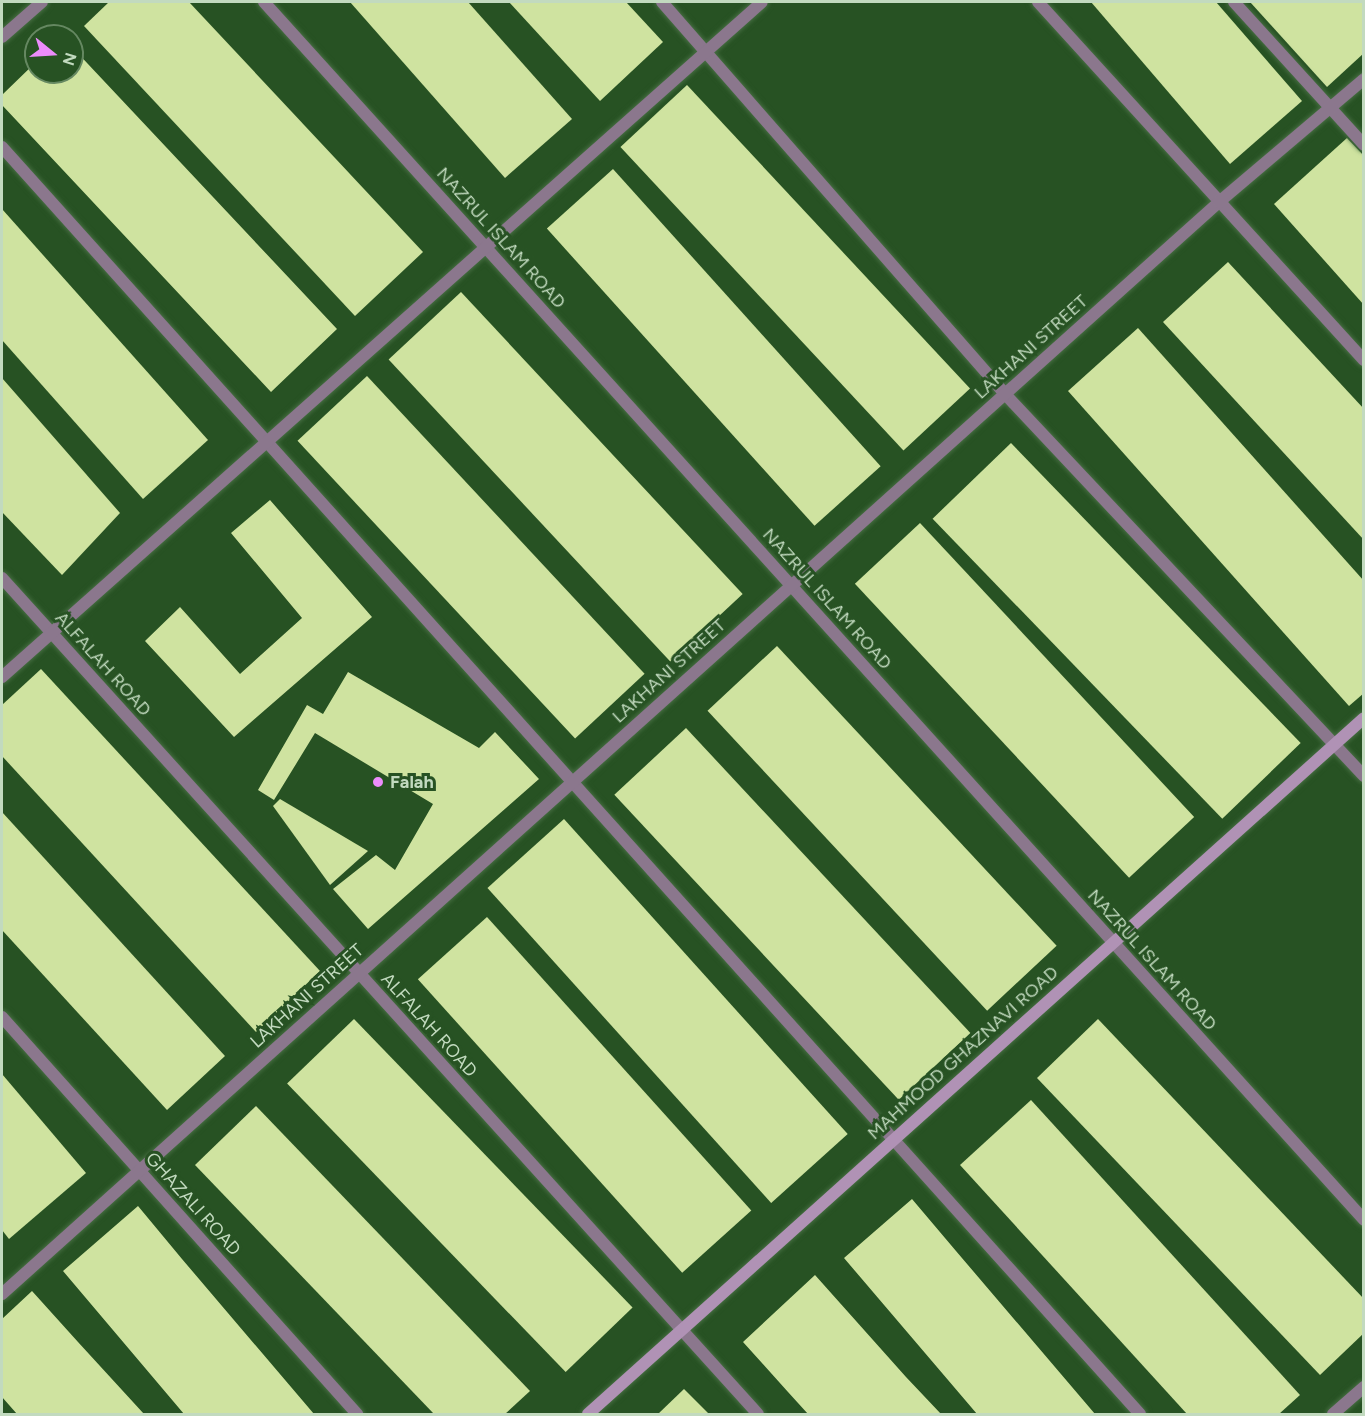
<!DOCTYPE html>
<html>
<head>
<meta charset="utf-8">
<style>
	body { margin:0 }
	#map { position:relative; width:1365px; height:1416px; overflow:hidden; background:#275223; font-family:Figtree,sans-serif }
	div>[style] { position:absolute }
	.building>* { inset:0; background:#cfe3a0; transform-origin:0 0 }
	.roads { filter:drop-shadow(0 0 2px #466d42) drop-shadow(0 0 2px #466d42) }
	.street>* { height:12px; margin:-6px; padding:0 6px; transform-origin:6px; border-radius:6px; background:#8b778d }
	.secondary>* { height:12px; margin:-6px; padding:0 6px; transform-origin:6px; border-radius:6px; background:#b092b5 }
	.dots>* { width:16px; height:16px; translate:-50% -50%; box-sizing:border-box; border:3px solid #275223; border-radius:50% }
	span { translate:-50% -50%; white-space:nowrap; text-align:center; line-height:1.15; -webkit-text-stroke:6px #275223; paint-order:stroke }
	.street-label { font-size:18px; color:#c2dabf }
	.poi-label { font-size:18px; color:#c2dabf; font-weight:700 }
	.left { translate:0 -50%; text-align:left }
	.frame { position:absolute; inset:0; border:3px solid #c2dabf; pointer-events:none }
	.north { position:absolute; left:24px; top:24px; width:60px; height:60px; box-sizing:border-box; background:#275223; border:2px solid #658861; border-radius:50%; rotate:108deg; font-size:16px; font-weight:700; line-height:24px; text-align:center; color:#c2dabf }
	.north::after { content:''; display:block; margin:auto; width:21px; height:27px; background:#ec8cfb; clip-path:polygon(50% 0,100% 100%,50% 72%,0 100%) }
</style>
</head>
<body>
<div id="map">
	<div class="building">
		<div style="clip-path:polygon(109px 2px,189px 2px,423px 252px,355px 316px,84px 26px)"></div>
		<div style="clip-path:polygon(350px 2px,468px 2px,572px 119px,505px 178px)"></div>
		<div style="clip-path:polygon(509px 2px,626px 2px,663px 42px,600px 101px)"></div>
		<div style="clip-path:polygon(1091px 2px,1216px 2px,1302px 101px,1230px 164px)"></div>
		<div style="clip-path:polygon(1250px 2px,1364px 2px,1364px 53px,1327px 87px)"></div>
		<div style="clip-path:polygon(72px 47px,337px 329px,271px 392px,2px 105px,2px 95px,36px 62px,36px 72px,72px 72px)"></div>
		<div style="left:687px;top:85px;width:415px;height:91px;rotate:47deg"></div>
		<div style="clip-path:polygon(1347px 138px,1364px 156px,1364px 305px,1274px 204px)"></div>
		<div style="left:613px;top:169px;width:400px;height:89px;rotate:48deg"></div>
		<div style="clip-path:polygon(2px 209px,208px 440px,143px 499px,2px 340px)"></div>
		<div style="clip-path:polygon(1228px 262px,1364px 409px,1364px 540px,1163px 322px)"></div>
		<div style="left:461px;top:292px;width:413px;height:99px;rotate:47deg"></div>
		<div style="clip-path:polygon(1138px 328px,1364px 581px,1364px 693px,1349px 706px,1068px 391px)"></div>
		<div style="left:367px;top:376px;width:407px;height:95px;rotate:47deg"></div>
		<div style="clip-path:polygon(2px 378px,120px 513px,62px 575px,2px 512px)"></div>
		<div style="left:1011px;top:443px;width:417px;height:109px;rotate:46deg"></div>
		<div style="clip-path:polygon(270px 500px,372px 617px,234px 737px,145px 641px,180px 607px,240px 674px,302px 618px,231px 533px)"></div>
		<div style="left:920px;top:523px;width:402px;height:89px;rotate:47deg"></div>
		<div style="left:777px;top:646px;width:410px;height:95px;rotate:47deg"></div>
		<div style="clip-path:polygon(41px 669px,320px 971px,256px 1032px,2px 756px,2px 705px)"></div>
		<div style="clip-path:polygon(348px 672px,479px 748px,495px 732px,539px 779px,368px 929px,333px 889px,376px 855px,395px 870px,433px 804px,315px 733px,274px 800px,258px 790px,307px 705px,323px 714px)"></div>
		<div style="left:686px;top:728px;width:417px;height:98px;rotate:47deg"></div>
		<div style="clip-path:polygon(280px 799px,368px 851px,330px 885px,273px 806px)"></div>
		<div style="clip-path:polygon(2px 812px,225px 1056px,167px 1110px,2px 930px)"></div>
		<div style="left:564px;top:819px;width:424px;height:103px;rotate:48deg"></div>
		<div style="left:487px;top:917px;width:395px;height:93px;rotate:48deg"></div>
		<div style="left:354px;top:1019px;width:401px;height:93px;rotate:46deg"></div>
		<div style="clip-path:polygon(1098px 1019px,1364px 1299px,1364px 1333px,1320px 1375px,1037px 1078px)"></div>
		<div style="clip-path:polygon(2px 1074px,86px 1173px,9px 1239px,2px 1230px)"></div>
		<div style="clip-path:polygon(1031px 1100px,1300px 1395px,1279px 1414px,1187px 1414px,960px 1165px)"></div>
		<div style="clip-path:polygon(256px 1106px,530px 1391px,505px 1414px,434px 1414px,195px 1165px)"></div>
		<div style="clip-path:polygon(912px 1199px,956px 1251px,1095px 1414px,977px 1414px,844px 1258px)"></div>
		<div style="clip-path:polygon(138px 1206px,182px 1259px,314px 1414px,184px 1414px,63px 1271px)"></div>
		<div style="clip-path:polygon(815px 1275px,906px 1377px,941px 1414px,808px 1414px,788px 1392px,743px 1342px)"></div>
		<div style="clip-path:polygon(32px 1291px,78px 1342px,144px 1414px,17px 1414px,2px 1397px,2px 1319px)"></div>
		<div style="clip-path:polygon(684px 1389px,709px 1414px,658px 1414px)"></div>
	</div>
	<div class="roads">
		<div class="street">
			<div style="left:264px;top:2px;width:1641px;rotate:47.91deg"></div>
			<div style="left:662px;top:2px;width:521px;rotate:48.81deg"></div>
			<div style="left:1005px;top:394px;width:524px;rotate:46.78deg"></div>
			<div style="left:1038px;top:2px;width:484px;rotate:47.7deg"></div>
			<div style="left:1234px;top:2px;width:193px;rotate:47.7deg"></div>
			<div style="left:2px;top:37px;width:53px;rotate:-41.2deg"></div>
			<div style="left:2px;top:147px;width:1703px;rotate:48.07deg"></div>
			<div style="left:2px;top:578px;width:1127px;rotate:47.88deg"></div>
			<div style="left:2px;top:677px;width:1016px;rotate:-41.61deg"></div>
			<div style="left:2px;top:1017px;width:533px;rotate:48.2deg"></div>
			<div style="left:2px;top:1294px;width:1635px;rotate:-41.9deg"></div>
			<div style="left:1219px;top:202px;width:190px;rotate:-40.3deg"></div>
			<div style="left:1333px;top:1414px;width:41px;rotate:-41.1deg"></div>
		</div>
		<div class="secondary">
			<div style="left:588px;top:1414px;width:1042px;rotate:-41.89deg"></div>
		</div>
	</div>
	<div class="dots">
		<div style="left:378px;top:782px;background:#ec8cfb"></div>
	</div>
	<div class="street-label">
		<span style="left:501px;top:238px;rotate:48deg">NAZRUL ISLAM ROAD</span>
		<span style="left:1031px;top:347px;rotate:-42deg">LAKHANI STREET</span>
		<span style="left:827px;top:599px;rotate:48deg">NAZRUL ISLAM ROAD</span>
		<span style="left:103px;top:664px;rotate:48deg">ALFALAH ROAD</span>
		<span style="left:669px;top:671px;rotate:-42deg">LAKHANI STREET</span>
		<span style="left:1152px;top:960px;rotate:48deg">NAZRUL ISLAM ROAD</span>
		<span style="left:307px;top:996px;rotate:-42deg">LAKHANI STREET</span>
		<span style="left:429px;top:1025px;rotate:48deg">ALFALAH ROAD</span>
		<span style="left:963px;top:1053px;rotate:-42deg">MAHMOOD GHAZNAVI ROAD</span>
		<span style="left:193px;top:1204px;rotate:48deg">GHAZALI ROAD</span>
	</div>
	<div class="poi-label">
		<span class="left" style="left:390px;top:782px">Falah</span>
	</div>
	<div class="frame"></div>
	<div class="north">N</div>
</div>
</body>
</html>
